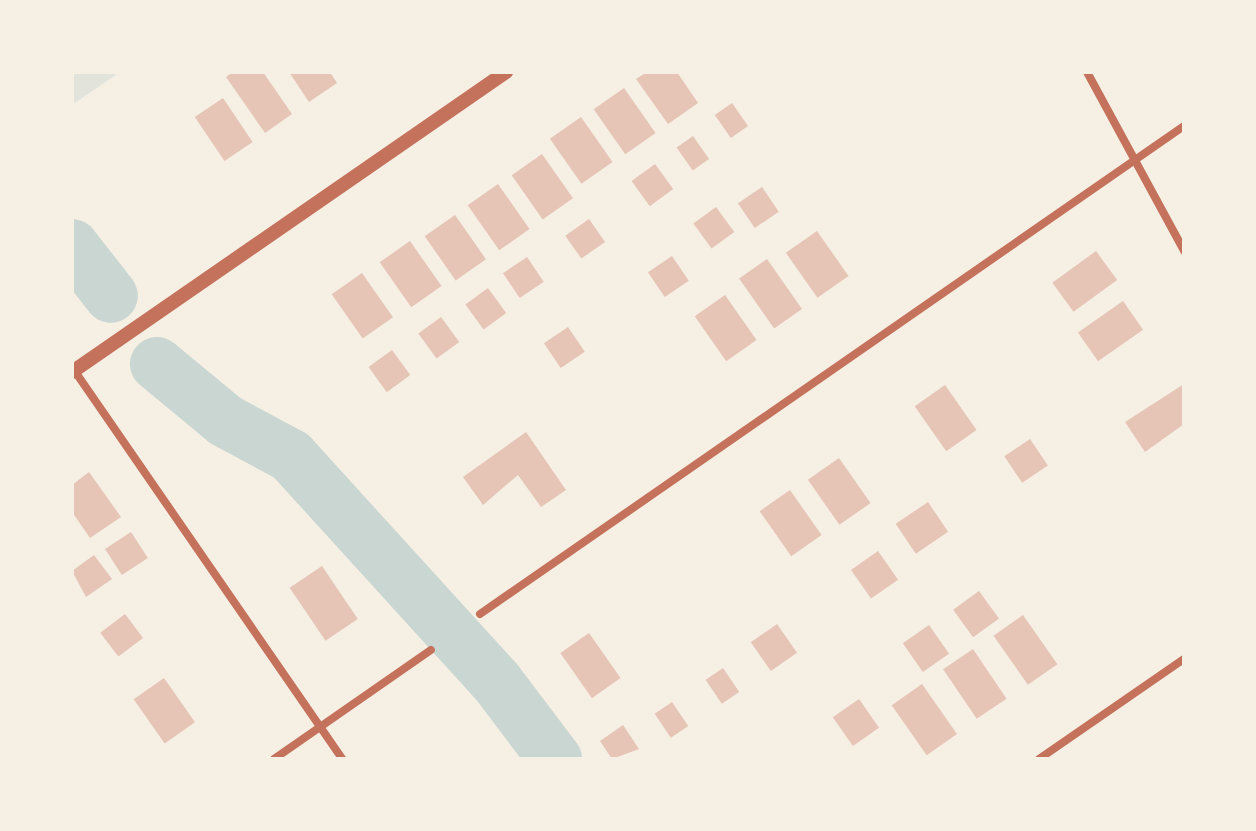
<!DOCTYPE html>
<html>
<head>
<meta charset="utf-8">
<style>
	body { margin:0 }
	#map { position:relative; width:1256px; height:831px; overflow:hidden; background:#f6efe4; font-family:"Noto Sans",sans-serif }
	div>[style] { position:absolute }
	.green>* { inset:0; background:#e2e4dc }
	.river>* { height:54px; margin:-27px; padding:0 27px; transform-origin:27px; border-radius:27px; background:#c9d6d2 }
	.building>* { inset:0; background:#e6c5b7; transform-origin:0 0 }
	.minor>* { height:8px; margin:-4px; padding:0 4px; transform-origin:4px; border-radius:4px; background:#c5725c }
	.tertiary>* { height:14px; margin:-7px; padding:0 7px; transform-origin:7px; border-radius:7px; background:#c5725c }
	span { translate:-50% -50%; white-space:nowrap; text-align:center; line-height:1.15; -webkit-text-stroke:6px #f6efe4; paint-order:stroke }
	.frame { position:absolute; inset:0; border:74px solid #f6efe4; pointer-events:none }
</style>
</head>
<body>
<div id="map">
	<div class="green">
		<div style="clip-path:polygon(72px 72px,120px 72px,72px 105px)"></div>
	</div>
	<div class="river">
		<div style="left:72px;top:246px;width:63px;rotate:52deg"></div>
		<div style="left:157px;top:364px;width:89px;rotate:39.6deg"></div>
		<div style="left:226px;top:421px;width:74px;rotate:28.3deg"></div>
		<div style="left:291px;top:456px;width:304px;rotate:47.7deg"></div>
		<div style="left:496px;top:681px;width:98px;rotate:52.9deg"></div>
	</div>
	<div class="building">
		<div style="clip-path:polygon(233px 72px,263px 72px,292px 114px,265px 133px,226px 77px)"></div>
		<div style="clip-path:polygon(289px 72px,330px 72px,337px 83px,309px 102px)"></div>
		<div style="clip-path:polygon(647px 72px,677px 72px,698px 103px,668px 124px,636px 79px)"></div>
		<div style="left:624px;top:88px;width:55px;height:37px;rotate:55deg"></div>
		<div style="left:223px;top:98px;width:53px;height:34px;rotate:56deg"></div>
		<div style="left:732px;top:103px;width:28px;height:21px;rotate:55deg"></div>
		<div style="left:581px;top:117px;width:55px;height:38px;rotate:55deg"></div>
		<div style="left:693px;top:136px;width:28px;height:20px;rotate:55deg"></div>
		<div style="left:542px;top:154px;width:54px;height:37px;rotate:55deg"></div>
		<div style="left:655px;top:164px;width:31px;height:29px;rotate:54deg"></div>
		<div style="left:498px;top:184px;width:55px;height:37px;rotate:55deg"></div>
		<div style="left:762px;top:187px;width:30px;height:29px;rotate:56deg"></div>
		<div style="left:716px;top:207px;width:31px;height:28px;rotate:54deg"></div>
		<div style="left:455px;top:215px;width:54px;height:37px;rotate:55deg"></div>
		<div style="left:589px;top:219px;width:28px;height:29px;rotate:55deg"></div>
		<div style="left:817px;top:231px;width:55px;height:38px;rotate:55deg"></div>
		<div style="left:410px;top:241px;width:55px;height:37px;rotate:55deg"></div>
		<div style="left:1096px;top:251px;width:36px;height:54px;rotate:54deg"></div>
		<div style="left:672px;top:256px;width:30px;height:29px;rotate:56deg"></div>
		<div style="left:527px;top:257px;width:30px;height:29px;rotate:56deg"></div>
		<div style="left:767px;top:259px;width:61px;height:34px;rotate:55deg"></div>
		<div style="left:362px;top:273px;width:54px;height:37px;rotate:55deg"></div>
		<div style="left:488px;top:288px;width:31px;height:28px;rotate:54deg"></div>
		<div style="left:725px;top:295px;width:55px;height:37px;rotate:55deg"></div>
		<div style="left:1123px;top:301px;width:35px;height:55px;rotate:55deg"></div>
		<div style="left:441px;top:317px;width:31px;height:28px;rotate:54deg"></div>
		<div style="left:568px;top:327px;width:30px;height:29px;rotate:56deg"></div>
		<div style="left:392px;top:350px;width:31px;height:29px;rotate:54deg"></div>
		<div style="clip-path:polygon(1184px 384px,1184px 424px,1145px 452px,1125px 422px)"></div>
		<div style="left:945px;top:385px;width:55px;height:37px;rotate:55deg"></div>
		<div style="clip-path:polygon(526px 432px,566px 490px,541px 507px,518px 475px,483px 505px,463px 477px)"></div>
		<div style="left:1030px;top:439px;width:32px;height:31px;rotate:56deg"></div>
		<div style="left:839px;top:458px;width:55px;height:38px;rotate:55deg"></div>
		<div style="clip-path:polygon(89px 472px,121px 517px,90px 538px,72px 512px,72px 485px)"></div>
		<div style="left:790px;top:490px;width:55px;height:37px;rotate:55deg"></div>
		<div style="left:928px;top:502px;width:36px;height:39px;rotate:56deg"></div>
		<div style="left:131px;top:532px;width:31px;height:31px;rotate:57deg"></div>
		<div style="left:878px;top:551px;width:35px;height:33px;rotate:55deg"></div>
		<div style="clip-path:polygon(94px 555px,112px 579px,86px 597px,72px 571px)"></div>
		<div style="left:322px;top:566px;width:64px;height:39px;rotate:56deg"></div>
		<div style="left:979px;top:591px;width:34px;height:32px;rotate:54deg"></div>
		<div style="left:125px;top:614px;width:30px;height:31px;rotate:53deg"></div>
		<div style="left:1023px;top:615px;width:60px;height:36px;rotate:55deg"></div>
		<div style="left:777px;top:624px;width:35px;height:32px;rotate:55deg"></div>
		<div style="left:929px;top:625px;width:35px;height:32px;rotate:55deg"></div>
		<div style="left:589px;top:633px;width:55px;height:35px;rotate:55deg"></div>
		<div style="left:973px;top:649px;width:60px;height:36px;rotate:56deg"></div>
		<div style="left:723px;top:668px;width:29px;height:21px;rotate:56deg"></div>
		<div style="left:164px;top:678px;width:54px;height:37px;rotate:55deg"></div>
		<div style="left:922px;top:684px;width:61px;height:37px;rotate:55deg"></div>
		<div style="left:859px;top:699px;width:35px;height:32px;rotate:55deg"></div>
		<div style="left:672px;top:702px;width:29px;height:21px;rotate:56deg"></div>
		<div style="clip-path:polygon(623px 725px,639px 749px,612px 759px,600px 741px)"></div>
	</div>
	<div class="minor">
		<div style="left:1087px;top:72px;width:204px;rotate:61.5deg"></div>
		<div style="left:74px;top:370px;width:472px;rotate:55.4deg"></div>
		<div style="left:480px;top:614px;width:857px;rotate:-34.73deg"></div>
		<div style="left:274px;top:759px;width:191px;rotate:-34.8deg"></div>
		<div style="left:1039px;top:759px;width:176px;rotate:-34.6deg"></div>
	</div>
	<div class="tertiary">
		<div style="left:72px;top:372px;width:528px;rotate:-34.65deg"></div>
	</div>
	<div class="frame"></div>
</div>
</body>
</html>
